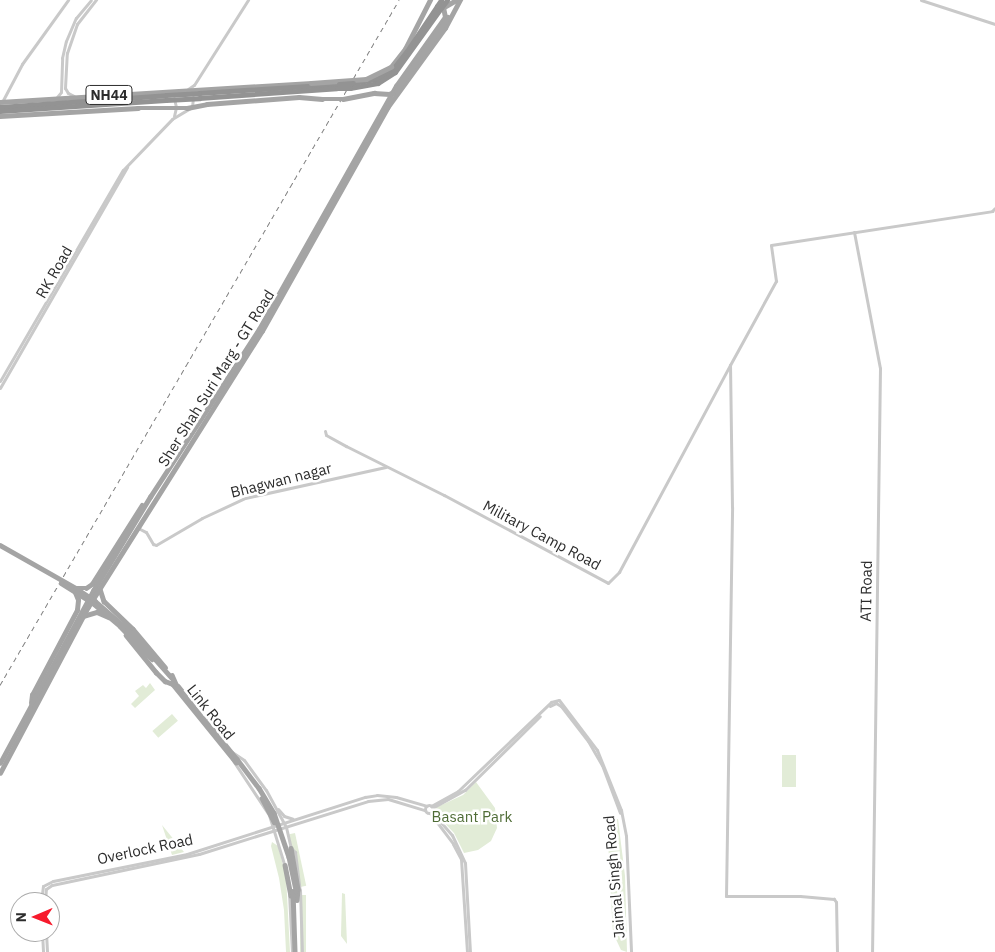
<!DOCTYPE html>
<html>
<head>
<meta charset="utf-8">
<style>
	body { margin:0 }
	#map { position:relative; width:995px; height:952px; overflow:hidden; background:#fff; font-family:"IBM Plex Sans",sans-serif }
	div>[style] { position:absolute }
	.green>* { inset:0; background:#e2ecd7; transform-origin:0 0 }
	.minor>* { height:3px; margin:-1.5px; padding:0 1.5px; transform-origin:1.5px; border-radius:1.5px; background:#c9c9c9 }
	.minor>.ring { margin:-1.5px; padding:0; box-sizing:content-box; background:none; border:3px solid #c9c9c9; border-radius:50% }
	.major>* { height:4.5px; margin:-2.25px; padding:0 2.25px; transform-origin:2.25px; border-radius:2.25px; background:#a4a4a4 }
	.highway>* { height:5px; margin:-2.5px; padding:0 2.5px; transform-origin:2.5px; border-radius:2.5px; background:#939393 }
	.rail>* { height:1px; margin-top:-0.5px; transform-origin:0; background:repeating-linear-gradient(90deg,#818181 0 5px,transparent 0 9px) }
	.major-bridge>* { height:4.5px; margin:-2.25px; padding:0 2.25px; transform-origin:2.25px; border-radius:2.25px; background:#a4a4a4 }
	.highway-bridge>* { height:5px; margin:-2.5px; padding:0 2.5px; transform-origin:2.5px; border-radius:2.5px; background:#939393 }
	span { translate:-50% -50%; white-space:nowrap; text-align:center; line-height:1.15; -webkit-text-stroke:5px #fff; paint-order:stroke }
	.shield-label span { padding:1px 4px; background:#fff; border:1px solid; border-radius:4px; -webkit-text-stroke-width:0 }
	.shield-label { font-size:14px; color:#2c2c2c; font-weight:700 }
	.street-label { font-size:15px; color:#2c2c2c }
	.park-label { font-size:15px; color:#4f6c36 }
	.north { position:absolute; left:10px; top:892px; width:50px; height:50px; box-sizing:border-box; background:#fff; border:1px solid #ababab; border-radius:50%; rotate:269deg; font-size:14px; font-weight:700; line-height:20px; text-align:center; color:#2c2c2c }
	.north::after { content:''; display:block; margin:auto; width:18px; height:22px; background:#f71a2c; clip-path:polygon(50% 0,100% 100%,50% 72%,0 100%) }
</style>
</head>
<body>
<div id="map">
	<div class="green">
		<div style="clip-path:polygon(150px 683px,155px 690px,135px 708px,131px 704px,139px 696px,135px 691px,143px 685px,146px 688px)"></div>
		<div style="left:172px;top:714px;width:9px;height:26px;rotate:49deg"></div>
		<div style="left:782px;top:755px;width:14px;height:32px"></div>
		<div style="clip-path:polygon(476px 782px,495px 808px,497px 828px,491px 841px,478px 850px,464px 853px,454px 833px,435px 813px,435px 808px,463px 795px)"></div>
		<div style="clip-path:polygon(618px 819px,625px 876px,627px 952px,621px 950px,613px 933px,612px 916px,607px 821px)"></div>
		<div style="clip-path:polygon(162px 825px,184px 852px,172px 855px)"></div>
		<div style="left:295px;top:833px;width:54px;height:6px;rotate:78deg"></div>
		<div style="clip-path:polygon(272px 842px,278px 846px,286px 876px,290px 952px,286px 952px,284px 910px,279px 878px,271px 846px)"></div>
		<div style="clip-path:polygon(342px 893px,345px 894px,347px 944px,341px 936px)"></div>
		<div style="left:300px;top:895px;width:6px;height:57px"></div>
	</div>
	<div class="minor">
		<div style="left:921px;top:0;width:78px;rotate:18deg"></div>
		<div style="left:188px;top:89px;width:7px;rotate:-34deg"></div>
		<div style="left:194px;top:85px;width:101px;rotate:-57.6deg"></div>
		<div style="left:74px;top:96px;width:7px;rotate:-153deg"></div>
		<div style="left:68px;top:93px;width:6px;rotate:-121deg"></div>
		<div style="left:65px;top:88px;width:35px;rotate:-87deg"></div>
		<div style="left:67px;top:53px;width:31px;rotate:-71deg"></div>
		<div style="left:77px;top:24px;width:31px;rotate:-52deg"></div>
		<div style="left:57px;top:97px;width:6px;rotate:-51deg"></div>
		<div style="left:61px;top:92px;width:34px;rotate:-88deg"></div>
		<div style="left:62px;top:58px;width:17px;rotate:-77deg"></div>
		<div style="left:66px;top:41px;width:25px;rotate:-67deg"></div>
		<div style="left:76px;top:18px;width:23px;rotate:-50deg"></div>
		<div style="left:2px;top:102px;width:43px;rotate:-62.2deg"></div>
		<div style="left:22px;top:64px;width:79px;rotate:-54.3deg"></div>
		<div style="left:174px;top:116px;width:9px;rotate:-77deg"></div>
		<div style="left:176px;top:107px;width:9px;rotate:-103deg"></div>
		<div style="left:854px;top:232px;width:138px;rotate:79.2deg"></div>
		<div style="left:880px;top:368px;width:584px;rotate:90.78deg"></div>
		<div style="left:0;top:381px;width:244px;rotate:-59.8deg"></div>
		<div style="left:123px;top:170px;width:71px;rotate:-46.1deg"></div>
		<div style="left:172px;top:119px;width:23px;rotate:-31deg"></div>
		<div style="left:192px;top:107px;width:10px;rotate:-84deg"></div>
		<div style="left:0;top:388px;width:255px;rotate:-60.1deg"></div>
		<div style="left:325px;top:431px;width:4px;rotate:76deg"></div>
		<div style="left:326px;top:435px;width:23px;rotate:29deg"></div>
		<div style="left:346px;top:446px;width:110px;rotate:26.6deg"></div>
		<div style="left:444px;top:495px;width:186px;rotate:28.2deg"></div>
		<div style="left:608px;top:583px;width:16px;rotate:-45deg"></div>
		<div style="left:619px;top:572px;width:235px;rotate:-61.8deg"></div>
		<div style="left:138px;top:528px;width:9px;rotate:27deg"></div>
		<div style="left:146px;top:532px;width:14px;rotate:60deg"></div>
		<div style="left:153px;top:544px;width:3px;rotate:18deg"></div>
		<div style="left:156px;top:545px;width:53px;rotate:-30.4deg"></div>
		<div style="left:202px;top:518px;width:47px;rotate:-24.9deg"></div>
		<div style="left:245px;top:498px;width:144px;rotate:-12.4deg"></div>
		<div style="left:550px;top:706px;width:7px;rotate:-27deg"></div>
		<div style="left:556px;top:703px;width:6px;rotate:31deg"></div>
		<div style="left:561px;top:706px;width:44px;rotate:52.4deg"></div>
		<div style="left:588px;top:741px;width:28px;rotate:60deg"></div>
		<div style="left:602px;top:765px;width:51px;rotate:69.4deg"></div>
		<div style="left:232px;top:752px;width:14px;rotate:34deg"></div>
		<div style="left:244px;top:760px;width:37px;rotate:54deg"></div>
		<div style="left:266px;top:790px;width:42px;rotate:61.6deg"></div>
		<div style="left:286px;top:827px;width:22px;rotate:77deg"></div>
		<div style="left:291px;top:848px;width:6px;rotate:45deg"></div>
		<div style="left:295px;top:852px;width:38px;rotate:83deg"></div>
		<div style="left:300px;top:890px;width:62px;rotate:88.2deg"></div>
		<div style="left:232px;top:759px;width:67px;rotate:56.5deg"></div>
		<div style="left:269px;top:815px;width:54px;rotate:72.9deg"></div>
		<div class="ring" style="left:425px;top:805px;width:5px;height:5px"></div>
		<div style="left:431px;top:806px;width:31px;rotate:-29deg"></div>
		<div style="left:458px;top:791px;width:129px;rotate:-43.7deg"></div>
		<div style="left:551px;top:702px;width:8px;rotate:-14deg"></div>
		<div style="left:559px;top:700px;width:63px;rotate:52.8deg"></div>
		<div style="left:597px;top:750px;width:65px;rotate:68.2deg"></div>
		<div style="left:621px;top:810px;width:26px;rotate:79deg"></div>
		<div style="left:626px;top:836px;width:116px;rotate:87.5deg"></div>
		<div style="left:432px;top:808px;width:38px;rotate:-29deg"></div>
		<div style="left:465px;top:790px;width:105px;rotate:-44.6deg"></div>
		<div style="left:278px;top:809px;width:9px;rotate:49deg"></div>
		<div style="left:284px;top:816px;width:9px;rotate:18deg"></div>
		<div style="left:432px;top:812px;width:30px;rotate:49deg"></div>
		<div style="left:452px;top:835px;width:31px;rotate:65deg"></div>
		<div style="left:465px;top:863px;width:89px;rotate:86.8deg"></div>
		<div style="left:430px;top:813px;width:39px;rotate:53deg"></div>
		<div style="left:453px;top:844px;width:17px;rotate:62deg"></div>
		<div style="left:461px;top:859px;width:93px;rotate:86.3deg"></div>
		<div style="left:289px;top:893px;width:59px;rotate:87.1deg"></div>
		<div style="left:41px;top:902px;width:16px;rotate:-83deg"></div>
		<div style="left:43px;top:886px;width:11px;rotate:-27deg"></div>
		<div style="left:53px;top:881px;width:137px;rotate:-11.4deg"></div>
		<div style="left:187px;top:854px;width:187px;rotate:-17.8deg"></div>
		<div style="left:365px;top:797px;width:12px;rotate:-9deg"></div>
		<div style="left:377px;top:795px;width:19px;rotate:6deg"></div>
		<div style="left:396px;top:797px;width:32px;rotate:16deg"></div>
		<div style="left:45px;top:902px;width:13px;rotate:-86deg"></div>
		<div style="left:46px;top:889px;width:7px;rotate:-34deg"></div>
		<div style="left:52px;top:885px;width:150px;rotate:-11.9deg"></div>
		<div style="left:199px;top:854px;width:177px;rotate:-17.4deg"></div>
		<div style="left:368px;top:801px;width:20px;rotate:-6deg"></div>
		<div style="left:388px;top:799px;width:39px;rotate:17deg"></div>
		<div style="left:42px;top:932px;width:20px;rotate:87deg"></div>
		<div style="left:46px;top:932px;width:20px;rotate:87deg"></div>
		<div style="left:837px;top:952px;width:50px;rotate:-91.1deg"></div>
		<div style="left:836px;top:902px;width:4px;rotate:-124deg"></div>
		<div style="left:834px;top:899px;width:34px;rotate:-175deg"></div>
		<div style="left:800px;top:896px;width:74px;rotate:180deg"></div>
		<div style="left:726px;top:896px;width:389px;rotate:-89.1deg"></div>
		<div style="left:732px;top:507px;width:142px;rotate:-90.8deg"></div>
		<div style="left:730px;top:365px;width:96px;rotate:-61.3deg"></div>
		<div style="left:776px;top:281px;width:36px;rotate:-98deg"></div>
		<div style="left:771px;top:245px;width:224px;rotate:-8.7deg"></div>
		<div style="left:992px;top:211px;width:4px;rotate:-45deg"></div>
	</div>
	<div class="major">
		<div style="left:444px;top:7px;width:14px;rotate:-30deg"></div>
		<div style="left:391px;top:67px;width:23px;rotate:-52deg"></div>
		<div style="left:405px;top:49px;width:55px;rotate:-63deg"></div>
		<div style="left:0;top:102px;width:312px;rotate:-3.5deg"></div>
		<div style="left:0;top:116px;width:138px;rotate:-3.3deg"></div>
		<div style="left:138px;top:108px;width:49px"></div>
		<div style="left:187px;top:108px;width:20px;rotate:-11deg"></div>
		<div style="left:207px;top:104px;width:92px;rotate:-4.4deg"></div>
		<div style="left:299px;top:97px;width:23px;rotate:5deg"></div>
		<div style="left:76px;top:588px;width:10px"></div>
		<div style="left:86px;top:588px;width:7px;rotate:-34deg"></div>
		<div style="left:92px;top:584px;width:93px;rotate:-57.7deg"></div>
		<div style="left:100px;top:589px;width:13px;rotate:72deg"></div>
		<div style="left:104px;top:601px;width:40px;rotate:44deg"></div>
		<div style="left:133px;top:629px;width:50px;rotate:49.9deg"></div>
		<div style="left:83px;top:616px;width:15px;rotate:-16deg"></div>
		<div style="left:97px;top:612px;width:12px;rotate:24deg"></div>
		<div style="left:126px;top:635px;width:48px;rotate:51deg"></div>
		<div style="left:156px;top:672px;width:13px;rotate:45deg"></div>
		<div style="left:165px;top:681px;width:9px;rotate:21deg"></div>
		<div style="left:172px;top:675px;width:10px;rotate:66deg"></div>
		<div style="left:172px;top:683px;width:102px;rotate:51deg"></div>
		<div style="left:178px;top:686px;width:94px;rotate:51.1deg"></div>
		<div style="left:31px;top:703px;width:8px;rotate:-83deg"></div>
		<div style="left:32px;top:695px;width:96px;rotate:-62.1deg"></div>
		<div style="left:77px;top:610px;width:10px;rotate:-84deg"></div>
		<div style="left:78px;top:600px;width:11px;rotate:-112deg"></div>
		<div style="left:0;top:763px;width:196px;rotate:-61.6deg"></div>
		<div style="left:93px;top:591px;width:110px;rotate:-58.8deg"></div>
		<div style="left:150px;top:497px;width:200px;rotate:-57deg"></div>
		<div style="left:259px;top:329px;width:279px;rotate:-60.6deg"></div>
		<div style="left:396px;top:86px;width:85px;rotate:-54.6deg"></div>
		<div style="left:445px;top:17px;width:14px;rotate:-102deg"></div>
		<div style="left:0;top:773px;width:188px;rotate:-62.1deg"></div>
		<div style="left:88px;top:607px;width:326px;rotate:-57.8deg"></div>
		<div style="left:262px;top:331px;width:256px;rotate:-60.7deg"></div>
		<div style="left:387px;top:108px;width:99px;rotate:-54.1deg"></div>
		<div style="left:445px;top:28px;width:32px;rotate:-62deg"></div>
		<div style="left:291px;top:848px;width:42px;rotate:80.3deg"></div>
		<div style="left:298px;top:889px;width:11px;rotate:95deg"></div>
		<div style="left:285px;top:865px;width:31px;rotate:79deg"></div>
		<div style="left:293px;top:891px;width:61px;rotate:88.1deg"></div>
	</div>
	<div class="highway">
		<div style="left:353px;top:83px;width:23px;rotate:-10deg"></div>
		<div style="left:376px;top:79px;width:18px;rotate:-29deg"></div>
		<div style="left:392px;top:70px;width:24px;rotate:-52deg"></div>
		<div style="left:407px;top:51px;width:54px;rotate:-56.3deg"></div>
		<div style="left:350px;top:88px;width:28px;rotate:-10deg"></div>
		<div style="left:378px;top:83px;width:20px;rotate:-33deg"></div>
		<div style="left:395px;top:72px;width:79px;rotate:-54.3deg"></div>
		<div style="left:199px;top:93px;width:140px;rotate:-3.7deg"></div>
		<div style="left:199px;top:98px;width:138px;rotate:-4.1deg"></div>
		<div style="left:0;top:107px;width:166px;rotate:-4.1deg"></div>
		<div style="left:0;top:111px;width:166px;rotate:-3.8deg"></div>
	</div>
	<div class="rail">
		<div style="left:0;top:685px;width:793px;rotate:-59.78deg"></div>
	</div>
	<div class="major-bridge">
		<div style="left:311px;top:83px;width:55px;rotate:-4.2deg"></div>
		<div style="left:366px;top:79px;width:28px;rotate:-26deg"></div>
		<div style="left:322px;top:99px;width:21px"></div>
		<div style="left:343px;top:99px;width:32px;rotate:-11deg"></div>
		<div style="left:374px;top:93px;width:15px;rotate:4deg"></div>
		<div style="left:389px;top:94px;width:8px;rotate:-23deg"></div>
		<div style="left:396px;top:91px;width:90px;rotate:-54.9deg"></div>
		<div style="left:0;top:545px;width:87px;rotate:29.5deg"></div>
		<div style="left:76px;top:588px;width:23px;rotate:34deg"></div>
		<div style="left:95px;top:601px;width:49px;rotate:40.9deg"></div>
		<div style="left:132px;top:633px;width:60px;rotate:48.4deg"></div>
		<div style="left:61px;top:583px;width:39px;rotate:32deg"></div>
		<div style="left:94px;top:604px;width:34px;rotate:40deg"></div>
		<div style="left:120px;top:626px;width:46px;rotate:45.9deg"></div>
		<div style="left:237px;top:759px;width:36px;rotate:53deg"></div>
		<div style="left:259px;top:788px;width:29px;rotate:59deg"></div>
		<div style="left:274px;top:813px;width:46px;rotate:71.2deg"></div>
		<div style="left:289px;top:857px;width:35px;rotate:78deg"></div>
		<div style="left:262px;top:798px;width:27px;rotate:63deg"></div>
	</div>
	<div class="highway-bridge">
		<div style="left:437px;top:6px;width:7px;rotate:-56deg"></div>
		<div style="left:441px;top:8px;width:10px;rotate:-53deg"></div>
		<div style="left:339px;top:84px;width:14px;rotate:-4deg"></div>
		<div style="left:337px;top:88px;width:13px"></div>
		<div style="left:166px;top:95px;width:33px;rotate:-3deg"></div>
		<div style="left:166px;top:100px;width:33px;rotate:-3deg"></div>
	</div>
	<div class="shield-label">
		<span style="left:109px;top:95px">NH44</span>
	</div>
	<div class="street-label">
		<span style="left:54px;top:272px;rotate:-60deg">RK Road</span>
		<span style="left:216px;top:378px;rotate:-58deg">Sher Shah Suri Marg - GT Road</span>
		<span style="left:281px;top:480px;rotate:-14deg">Bhagwan nagar</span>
		<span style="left:542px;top:535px;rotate:28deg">Military Camp Road</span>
		<span style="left:866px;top:591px;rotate:-89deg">ATI Road</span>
		<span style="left:211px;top:712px;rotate:51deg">Link Road</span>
		<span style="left:145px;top:849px;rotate:-12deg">Overlock Road</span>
		<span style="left:614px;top:877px;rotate:-95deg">Jaimal Singh Road</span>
	</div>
	<div class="park-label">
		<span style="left:472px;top:817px">Basant Park</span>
	</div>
	<div class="north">N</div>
</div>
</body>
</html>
